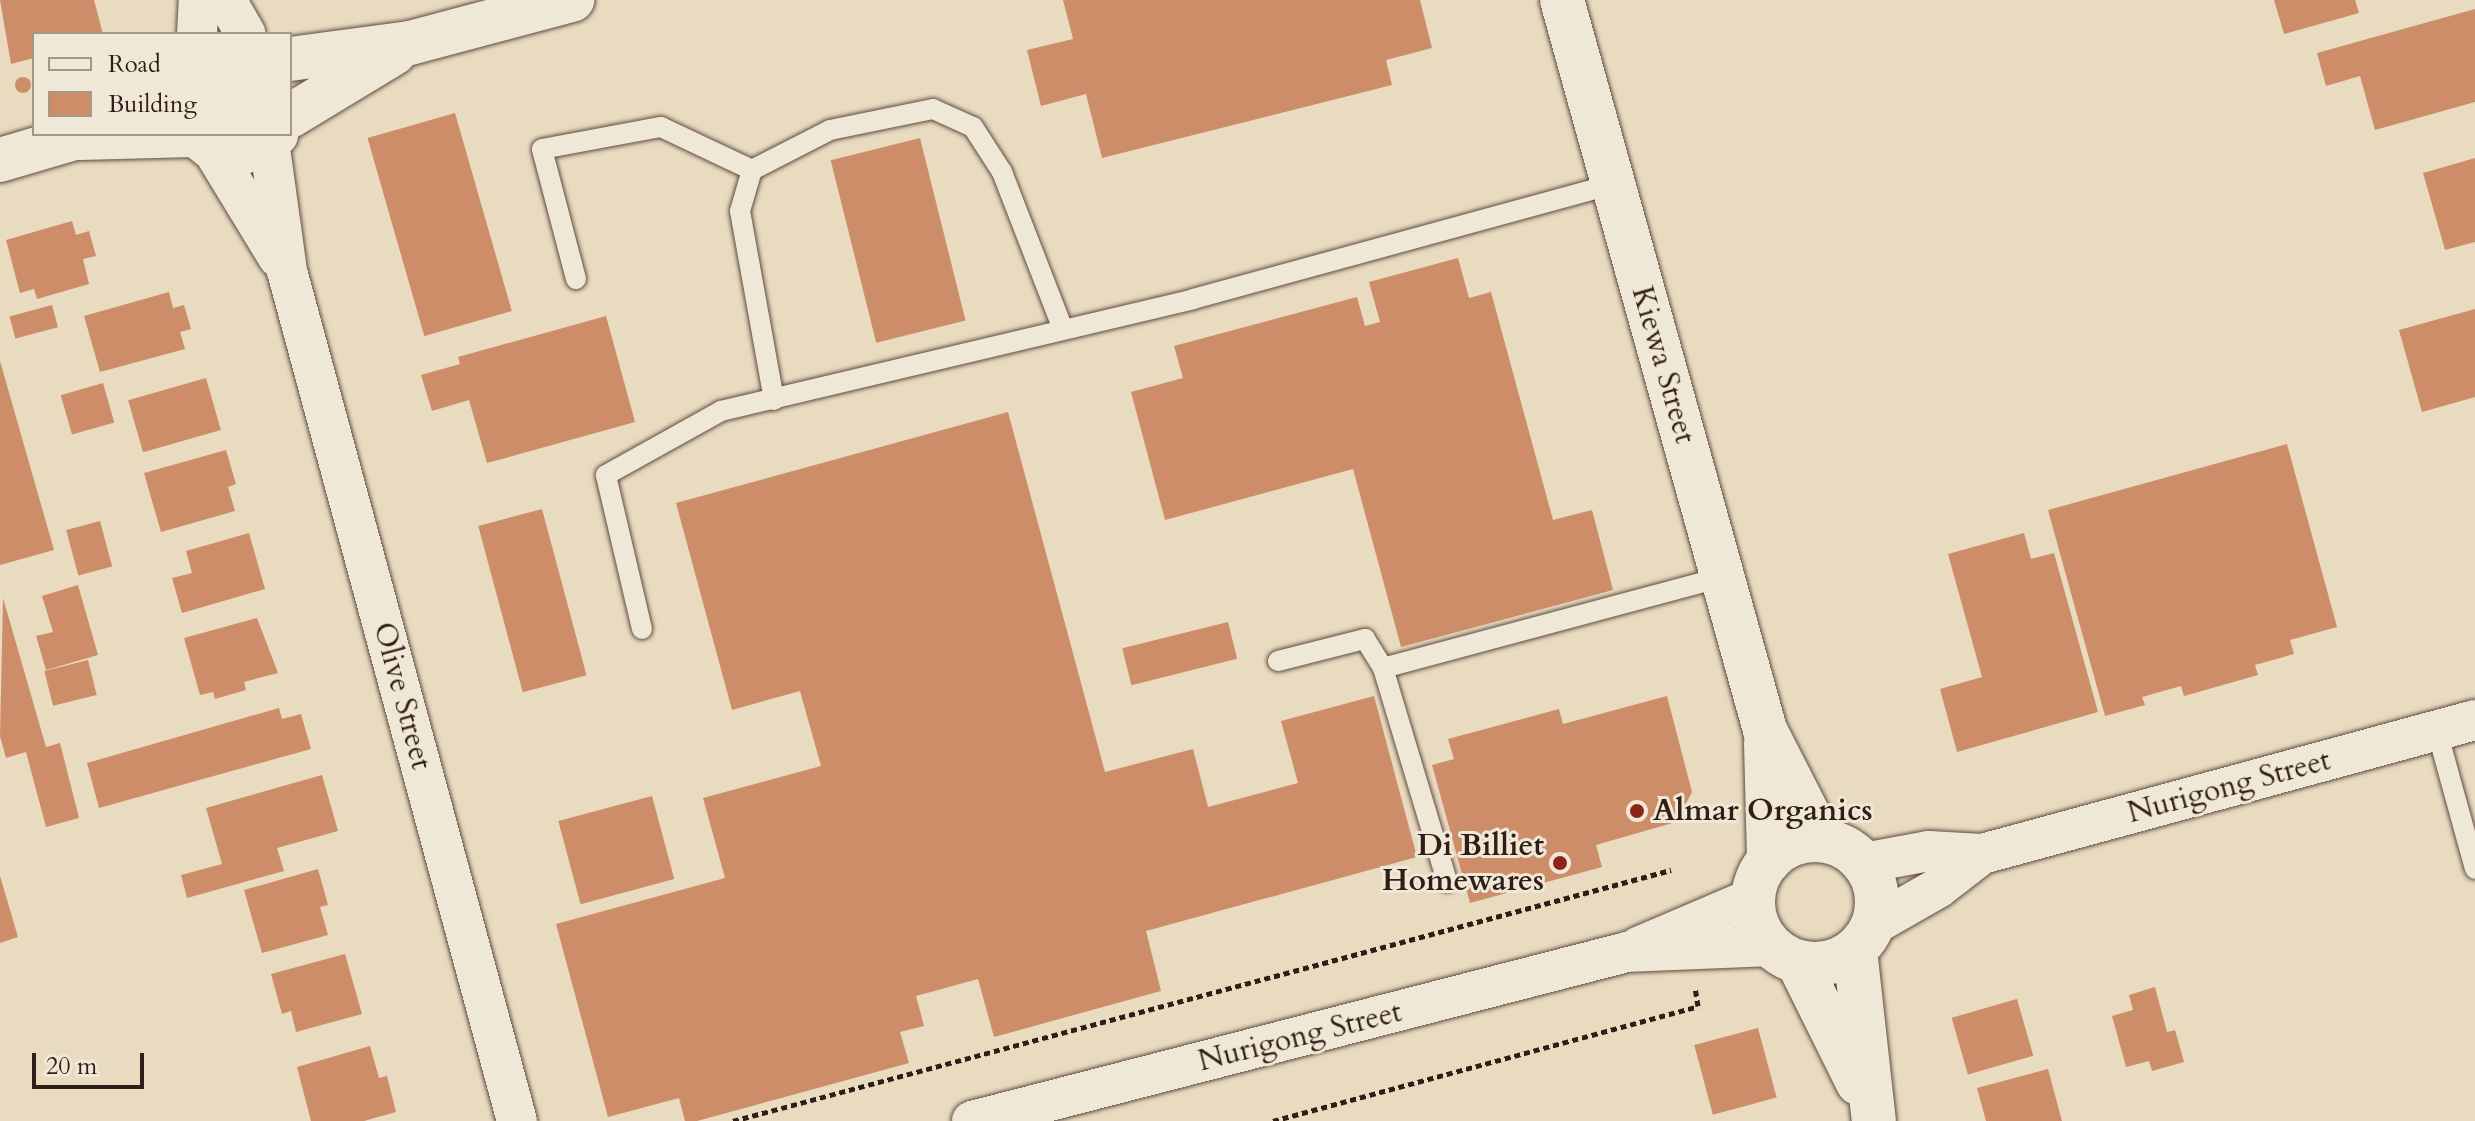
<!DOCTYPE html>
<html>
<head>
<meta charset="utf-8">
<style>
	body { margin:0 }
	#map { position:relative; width:2475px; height:1121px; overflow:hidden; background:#e8dbc0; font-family:Cardo,serif }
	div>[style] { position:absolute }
	.building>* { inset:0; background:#cd8d68; transform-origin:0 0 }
	.round { border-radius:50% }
	.path>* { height:5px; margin-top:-2.5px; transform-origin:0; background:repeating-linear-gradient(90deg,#311d17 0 6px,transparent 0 10px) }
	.roads { filter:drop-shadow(0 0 2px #5f4c41) drop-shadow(0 0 2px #5f4c41) }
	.lane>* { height:20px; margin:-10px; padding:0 10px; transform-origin:10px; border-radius:10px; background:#f0e8d6 }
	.street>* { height:40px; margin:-20px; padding:0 20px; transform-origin:20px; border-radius:20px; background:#f0e8d6 }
	.secondary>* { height:44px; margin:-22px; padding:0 22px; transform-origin:22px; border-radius:22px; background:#f0e8d6 }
	.secondary>.ring { margin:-22px; padding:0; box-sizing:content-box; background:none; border:44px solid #f0e8d6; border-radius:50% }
	.dots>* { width:22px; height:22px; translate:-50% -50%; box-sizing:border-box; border:4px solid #f0e8d6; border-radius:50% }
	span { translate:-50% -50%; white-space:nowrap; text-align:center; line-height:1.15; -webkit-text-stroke:6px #f0e8d6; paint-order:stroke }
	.street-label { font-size:30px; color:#311d17 }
	.poi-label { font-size:30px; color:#311d17; font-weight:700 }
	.left { translate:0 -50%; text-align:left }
	.right { translate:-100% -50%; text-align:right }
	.legend { position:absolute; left:32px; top:32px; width:260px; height:104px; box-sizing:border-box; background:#f0e8d6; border:2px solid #a4978a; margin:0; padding:10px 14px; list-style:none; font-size:24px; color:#311d17 }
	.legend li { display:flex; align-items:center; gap:16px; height:40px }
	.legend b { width:40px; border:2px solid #a4978a }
	.scale { position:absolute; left:32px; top:1053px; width:112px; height:36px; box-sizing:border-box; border:4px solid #311d17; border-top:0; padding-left:10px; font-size:24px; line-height:28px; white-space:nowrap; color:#311d17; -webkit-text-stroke:6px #f0e8d6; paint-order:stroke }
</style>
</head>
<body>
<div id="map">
	<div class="building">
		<div style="clip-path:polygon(0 0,94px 0,103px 34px,34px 34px,34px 58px,11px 64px)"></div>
		<div style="clip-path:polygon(1063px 0,1420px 0,1432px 48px,1386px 60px,1392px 85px,1102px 158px,1086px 94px,1041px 106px,1027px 50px,1073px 39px)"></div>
		<div style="clip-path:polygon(2274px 0,2355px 0,2359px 13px,2284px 34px)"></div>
		<div style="clip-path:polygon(2475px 9px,2475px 102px,2375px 130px,2360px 76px,2326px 86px,2317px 53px)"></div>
		<div class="round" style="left:15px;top:77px;width:16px;height:16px"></div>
		<div style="left:455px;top:113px;width:206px;height:91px;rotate:74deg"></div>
		<div style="left:920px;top:138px;width:188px;height:92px;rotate:76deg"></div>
		<div style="clip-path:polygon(2475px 158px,2475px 242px,2445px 250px,2423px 173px)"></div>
		<div style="clip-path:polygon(72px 221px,76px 235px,89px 231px,96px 256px,83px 259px,89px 284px,37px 299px,34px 289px,20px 293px,6px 240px)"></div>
		<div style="clip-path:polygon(1458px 258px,1469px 298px,1491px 292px,1553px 520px,1592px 510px,1613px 590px,1401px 647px,1353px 469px,1165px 520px,1131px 392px,1183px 378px,1174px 346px,1357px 297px,1365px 326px,1380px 322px,1369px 282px)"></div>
		<div style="clip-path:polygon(169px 292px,173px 308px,184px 305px,191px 329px,180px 332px,185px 349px,100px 372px,84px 316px)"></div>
		<div style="left:52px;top:305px;width:23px;height:44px;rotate:75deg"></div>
		<div style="clip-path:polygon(2475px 309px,2475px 397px,2422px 412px,2399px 330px)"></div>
		<div style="clip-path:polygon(606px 316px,635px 422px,487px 463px,469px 400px,432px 411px,421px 375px,460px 364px,458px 357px)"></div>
		<div style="clip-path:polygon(0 361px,54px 550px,0 565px)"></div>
		<div style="left:206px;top:378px;width:54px;height:81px;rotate:74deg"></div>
		<div style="left:103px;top:383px;width:41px;height:44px;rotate:74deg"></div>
		<div style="clip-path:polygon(1008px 412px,1105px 772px,1193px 749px,1208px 807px,1298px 783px,1281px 721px,1374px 696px,1417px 857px,1146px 931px,1161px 991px,994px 1037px,978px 979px,916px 996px,924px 1026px,900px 1032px,909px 1063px,697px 1121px,685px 1121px,679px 1098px,608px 1117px,556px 924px,725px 878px,703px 798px,821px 766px,800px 691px,732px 710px,676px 503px)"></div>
		<div style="clip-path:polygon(2287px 444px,2337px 627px,2290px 640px,2294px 654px,2255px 665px,2258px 675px,2184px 696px,2181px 686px,2142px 697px,2145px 705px,2105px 716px,2048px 510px)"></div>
		<div style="clip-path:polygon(226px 450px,236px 484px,228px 487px,235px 511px,161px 532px,144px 473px)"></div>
		<div style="left:542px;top:509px;width:172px;height:66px;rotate:75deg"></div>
		<div style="left:100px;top:521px;width:47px;height:35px;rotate:75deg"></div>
		<div style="clip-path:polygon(249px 533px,265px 589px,182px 613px,172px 578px,192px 573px,186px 551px)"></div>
		<div style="clip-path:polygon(2024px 533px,2031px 559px,2054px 553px,2098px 712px,1957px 752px,1940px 689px,1982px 677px,1948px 554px)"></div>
		<div style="clip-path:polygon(78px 585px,98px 655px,46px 670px,36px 636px,53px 632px,42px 596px)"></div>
		<div style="clip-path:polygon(3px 598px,46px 747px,60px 743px,79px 818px,46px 827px,26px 752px,6px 758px,0 736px)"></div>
		<div style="clip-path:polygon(257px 618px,278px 673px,244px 682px,246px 690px,215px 699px,213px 692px,200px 695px,184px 638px)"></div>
		<div style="left:1228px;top:622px;width:38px;height:109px;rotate:76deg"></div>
		<div style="left:88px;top:660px;width:36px;height:45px;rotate:76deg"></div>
		<div style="clip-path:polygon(1667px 696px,1692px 792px,1676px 822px,1596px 845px,1602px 867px,1470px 903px,1432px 765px,1454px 759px,1448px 739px,1559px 709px,1563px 724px)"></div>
		<div style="clip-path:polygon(279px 708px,282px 719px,301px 714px,311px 749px,99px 808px,87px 763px)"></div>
		<div style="clip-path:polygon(322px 775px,338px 831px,277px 848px,284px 871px,187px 898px,181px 875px,222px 864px,206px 808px)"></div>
		<div style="left:652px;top:796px;width:86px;height:97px;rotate:75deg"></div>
		<div style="clip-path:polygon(318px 869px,328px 905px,320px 907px,328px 935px,262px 953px,244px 890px)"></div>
		<div style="clip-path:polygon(0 876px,18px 937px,0 943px)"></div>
		<div style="clip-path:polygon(345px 954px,362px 1014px,296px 1032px,291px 1011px,282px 1014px,271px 974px)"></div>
		<div style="clip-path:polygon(2155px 987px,2167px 1032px,2175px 1030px,2184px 1062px,2152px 1071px,2149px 1061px,2126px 1067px,2112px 1016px,2133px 1010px,2129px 995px)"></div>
		<div style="left:2017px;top:999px;width:59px;height:68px;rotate:74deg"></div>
		<div style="left:1758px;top:1028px;width:72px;height:66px;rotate:75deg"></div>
		<div style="clip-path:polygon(370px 1046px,379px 1078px,387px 1076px,396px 1112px,364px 1121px,311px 1121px,297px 1067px)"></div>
		<div style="clip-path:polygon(2048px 1069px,2062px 1121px,1986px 1121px,1977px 1088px)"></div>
	</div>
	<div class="path">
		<div style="left:733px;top:1121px;width:971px;rotate:-14.98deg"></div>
		<div style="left:1273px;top:1121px;width:440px;rotate:-15.1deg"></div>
		<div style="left:1698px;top:1006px;width:19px;rotate:-99deg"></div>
	</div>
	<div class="roads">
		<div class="lane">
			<div style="left:576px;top:279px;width:134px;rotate:-104.7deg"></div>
			<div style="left:542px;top:149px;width:121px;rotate:-10.5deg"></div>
			<div style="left:661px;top:127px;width:101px;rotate:25.3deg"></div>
			<div style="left:774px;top:400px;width:192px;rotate:-100.2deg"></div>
			<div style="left:740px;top:211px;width:43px;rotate:-73.7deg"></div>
			<div style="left:752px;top:170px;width:88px;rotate:-27.1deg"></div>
			<div style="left:830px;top:130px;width:105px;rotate:-11.5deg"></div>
			<div style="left:933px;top:109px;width:44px;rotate:24.2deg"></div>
			<div style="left:973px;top:127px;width:54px;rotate:57.2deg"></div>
			<div style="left:1002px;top:172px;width:166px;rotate:68.8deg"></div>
			<div style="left:642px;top:629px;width:158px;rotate:-103.2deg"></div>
			<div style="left:606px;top:475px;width:132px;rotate:-29.1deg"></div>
			<div style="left:721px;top:411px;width:485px;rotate:-13.3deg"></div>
			<div style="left:1193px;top:299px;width:434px;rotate:-15.3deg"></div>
			<div style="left:1278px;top:661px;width:90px;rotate:-14.2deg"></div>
			<div style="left:1365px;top:639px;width:34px;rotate:58deg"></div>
			<div style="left:1383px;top:668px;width:352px;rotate:-15deg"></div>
			<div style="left:1383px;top:668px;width:223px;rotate:73.3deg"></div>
			<div style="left:2437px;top:731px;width:143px;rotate:74.6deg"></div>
		</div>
		<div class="street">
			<div style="left:226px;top:0;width:39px;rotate:60deg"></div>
			<div style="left:197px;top:34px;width:34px;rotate:-87deg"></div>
			<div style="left:269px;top:141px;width:131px;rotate:82.1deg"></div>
			<div style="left:287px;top:271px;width:881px;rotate:74.86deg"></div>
			<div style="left:211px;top:147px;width:129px;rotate:58.7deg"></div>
			<div style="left:1864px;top:863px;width:66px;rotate:-10.5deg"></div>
			<div style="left:1929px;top:851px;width:53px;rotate:3.2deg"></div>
			<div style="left:1982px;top:854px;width:511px;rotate:-15.21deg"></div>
			<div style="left:1873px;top:925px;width:75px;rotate:-29.6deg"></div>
			<div style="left:1938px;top:888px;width:56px;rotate:-37.7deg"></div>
			<div style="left:1638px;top:947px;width:125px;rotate:-23.1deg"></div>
			<div style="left:972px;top:1121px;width:676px;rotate:-14.47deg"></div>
			<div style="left:1627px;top:952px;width:143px;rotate:-2.4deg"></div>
		</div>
		<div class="secondary">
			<div style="left:1562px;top:0;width:758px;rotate:74.46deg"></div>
			<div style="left:1765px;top:730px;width:123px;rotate:63deg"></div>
			<div style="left:290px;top:59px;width:121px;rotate:-7.6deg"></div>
			<div style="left:410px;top:43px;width:168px;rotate:-14.9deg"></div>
			<div style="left:290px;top:116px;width:122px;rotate:-31.2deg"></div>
			<div style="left:194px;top:134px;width:21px;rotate:37deg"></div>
			<div style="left:211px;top:147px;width:31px;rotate:11deg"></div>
			<div style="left:241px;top:153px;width:40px;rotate:-28deg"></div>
			<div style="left:80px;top:138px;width:114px;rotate:-1.5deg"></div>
			<div style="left:0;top:160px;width:92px;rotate:-16.5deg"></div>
			<div style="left:1766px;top:743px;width:118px;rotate:88.5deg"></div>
			<div class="ring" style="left:1753px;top:840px;width:80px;height:80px"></div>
			<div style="left:1855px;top:950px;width:172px;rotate:83.7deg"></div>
			<div style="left:1798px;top:962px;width:135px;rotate:63.6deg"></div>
		</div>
	</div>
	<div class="dots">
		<div style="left:1637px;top:811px;background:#8f2418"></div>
		<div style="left:1560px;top:863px;background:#8f2418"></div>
	</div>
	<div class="street-label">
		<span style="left:1663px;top:365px;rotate:74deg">Kiewa Street</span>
		<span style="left:402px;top:696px;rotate:75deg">Olive Street</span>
		<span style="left:2229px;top:787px;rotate:-15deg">Nurigong Street</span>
		<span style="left:1300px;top:1037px;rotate:-14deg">Nurigong Street</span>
	</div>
	<div class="poi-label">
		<span class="left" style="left:1653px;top:811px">Almar Organics</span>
		<span class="right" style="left:1544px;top:863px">Di Billiet<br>Homewares</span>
	</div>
	<ul class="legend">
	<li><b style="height:10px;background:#f0e8d6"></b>Road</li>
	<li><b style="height:22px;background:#cd8d68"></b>Building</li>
	</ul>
	<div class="scale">20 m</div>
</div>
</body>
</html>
